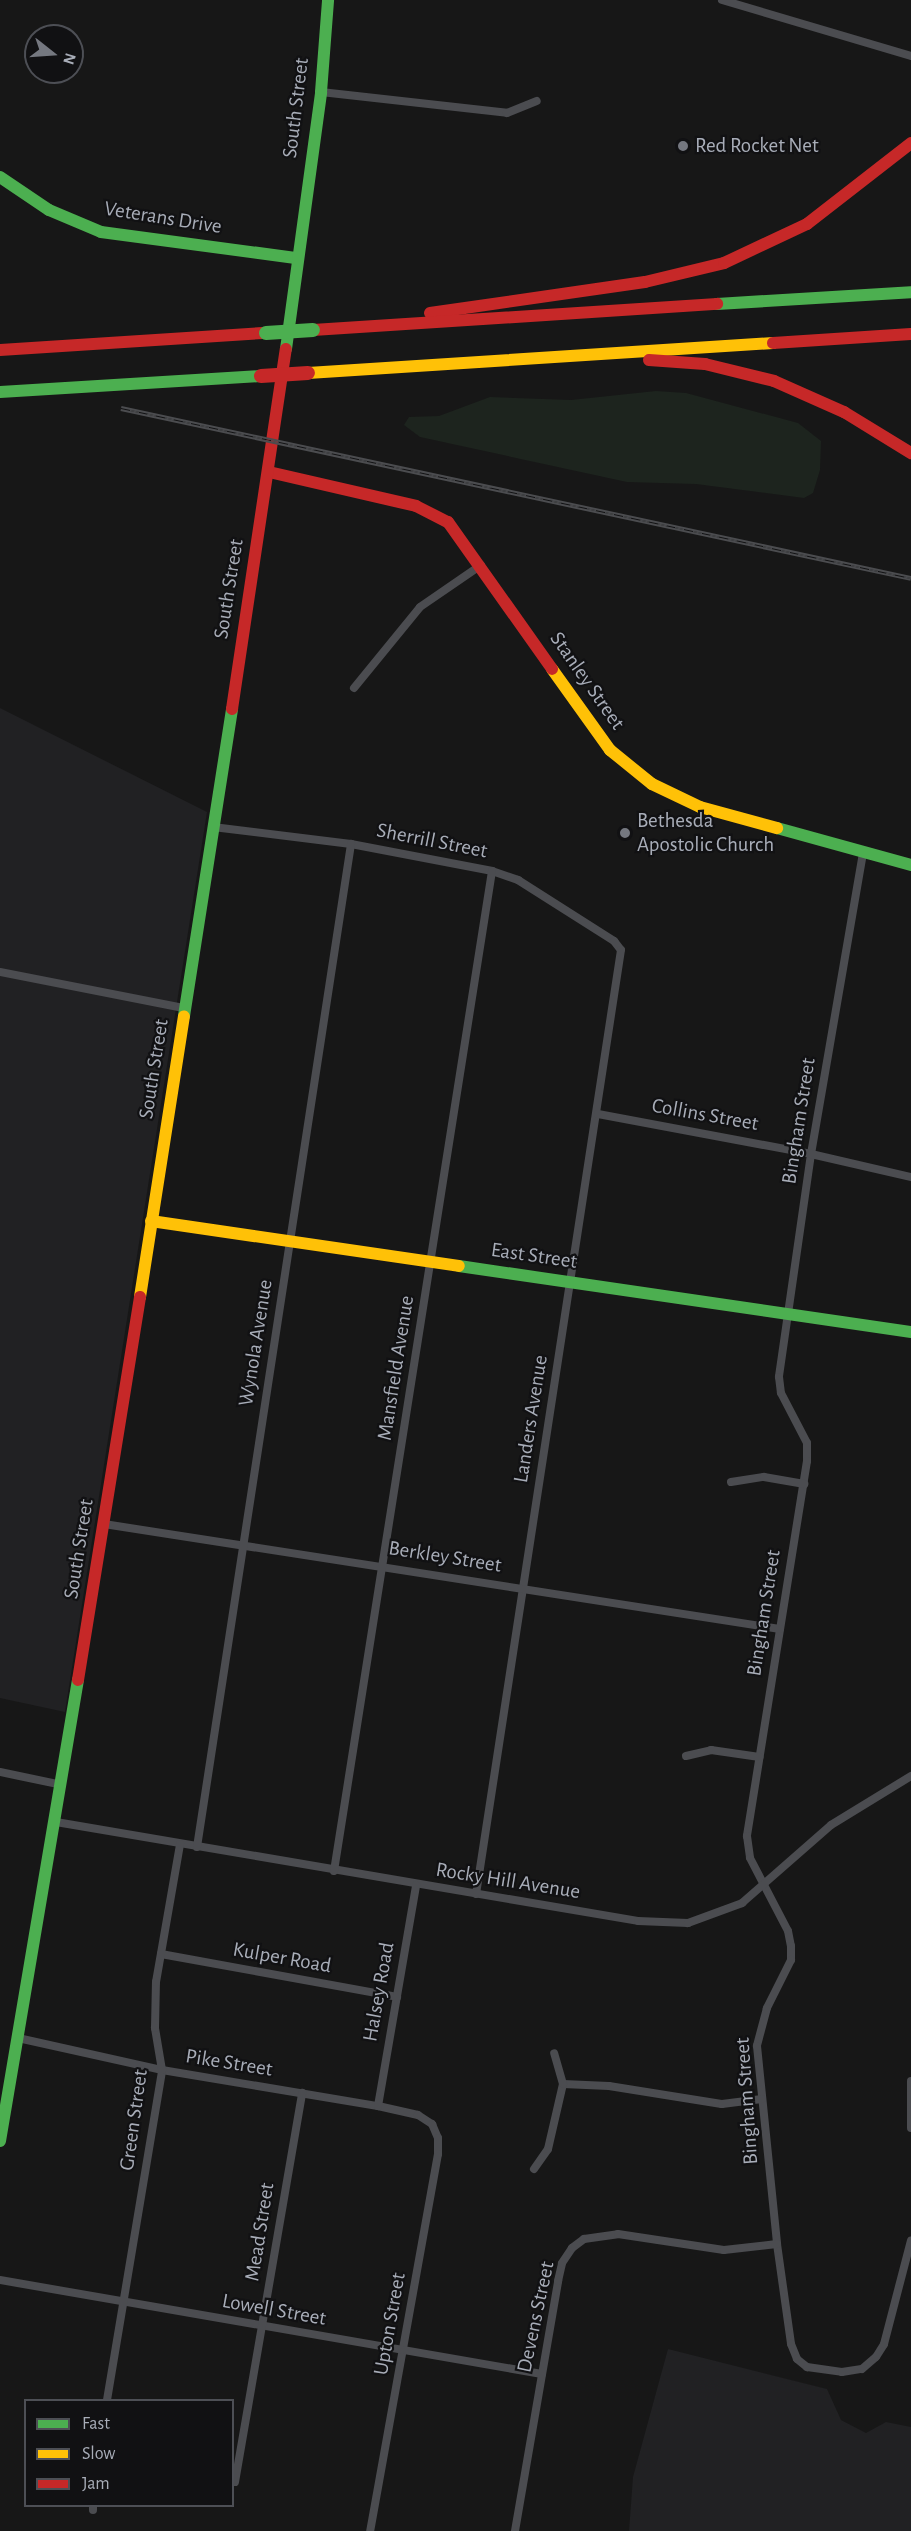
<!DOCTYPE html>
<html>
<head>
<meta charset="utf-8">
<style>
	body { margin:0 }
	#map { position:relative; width:911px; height:2531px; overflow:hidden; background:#171717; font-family:"Alegreya Sans",sans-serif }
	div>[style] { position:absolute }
	.built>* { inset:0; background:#212123 }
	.green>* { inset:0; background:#1d241e }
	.street>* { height:8px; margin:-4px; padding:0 4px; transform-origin:4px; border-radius:4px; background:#4b4c50 }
	.fast>* { height:12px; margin:-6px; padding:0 6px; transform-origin:6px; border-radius:6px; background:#4caf50 }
	.slow>* { height:12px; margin:-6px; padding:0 6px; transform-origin:6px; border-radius:6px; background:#ffc107 }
	.jam>* { height:12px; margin:-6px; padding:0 6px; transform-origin:6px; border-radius:6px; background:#c62828 }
	.rail>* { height:5px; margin-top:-2.5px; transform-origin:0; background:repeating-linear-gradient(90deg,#111113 0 9px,#4b4c4f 0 18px); box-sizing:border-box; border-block:2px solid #4b4c4f }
	.fast-bridge>* { height:14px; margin:-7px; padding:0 7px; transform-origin:7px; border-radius:7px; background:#4caf50 }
	.jam-bridge>* { height:14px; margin:-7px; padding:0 7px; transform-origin:7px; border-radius:7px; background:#c62828 }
	.dots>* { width:16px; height:16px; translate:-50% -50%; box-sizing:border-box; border:3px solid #111113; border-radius:50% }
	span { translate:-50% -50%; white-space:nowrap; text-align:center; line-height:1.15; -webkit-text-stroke:4.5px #111113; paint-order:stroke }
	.street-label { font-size:21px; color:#a8adb8 }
	.poi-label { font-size:21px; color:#a8adb8 }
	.left { translate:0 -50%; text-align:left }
	.legend { position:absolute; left:24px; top:2399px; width:210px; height:108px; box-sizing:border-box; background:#111113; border:2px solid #4d4f55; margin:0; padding:8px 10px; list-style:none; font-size:18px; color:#a8adb8 }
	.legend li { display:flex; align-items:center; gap:12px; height:30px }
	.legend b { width:30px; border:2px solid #4d4f55 }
	.north { position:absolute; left:24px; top:24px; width:60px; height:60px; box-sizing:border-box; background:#111113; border:2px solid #4d4f55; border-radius:50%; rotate:107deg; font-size:16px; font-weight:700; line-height:24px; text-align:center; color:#a8adb8 }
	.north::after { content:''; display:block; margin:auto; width:21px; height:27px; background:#757880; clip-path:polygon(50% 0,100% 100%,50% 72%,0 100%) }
</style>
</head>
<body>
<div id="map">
	<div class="built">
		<div style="clip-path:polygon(0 708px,207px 812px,65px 1712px,0 1698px)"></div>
		<div style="clip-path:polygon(668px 2349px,827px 2389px,841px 2420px,866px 2433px,886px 2422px,911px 2427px,911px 2531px,629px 2531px,633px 2477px)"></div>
	</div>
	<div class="green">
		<div style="clip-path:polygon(656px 391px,686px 393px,798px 423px,821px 441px,820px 470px,813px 493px,804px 498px,696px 484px,627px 482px,420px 437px,404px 425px,409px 417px,439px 416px,490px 397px,571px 400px)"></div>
	</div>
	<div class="street">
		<div style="left:722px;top:0;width:197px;rotate:16.5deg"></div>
		<div style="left:321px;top:92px;width:187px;rotate:6.4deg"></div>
		<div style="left:507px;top:113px;width:32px;rotate:-22deg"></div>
		<div style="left:354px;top:688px;width:104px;rotate:-50.8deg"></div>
		<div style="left:420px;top:607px;width:74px;rotate:-34.5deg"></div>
		<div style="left:213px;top:827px;width:139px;rotate:7deg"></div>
		<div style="left:351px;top:844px;width:144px;rotate:10.8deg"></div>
		<div style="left:492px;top:871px;width:28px;rotate:19deg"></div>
		<div style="left:518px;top:880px;width:114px;rotate:32.4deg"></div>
		<div style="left:614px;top:941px;width:11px;rotate:52deg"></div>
		<div style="left:621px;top:950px;width:955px;rotate:98.73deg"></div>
		<div style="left:863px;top:853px;width:305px;rotate:99.8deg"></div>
		<div style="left:811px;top:1154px;width:225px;rotate:98.2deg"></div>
		<div style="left:779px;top:1377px;width:16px;rotate:83deg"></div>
		<div style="left:781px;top:1393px;width:56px;rotate:62.5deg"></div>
		<div style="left:807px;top:1443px;width:18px;rotate:90deg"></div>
		<div style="left:807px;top:1461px;width:380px;rotate:99.1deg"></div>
		<div style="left:747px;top:1836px;width:22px;rotate:82deg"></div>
		<div style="left:750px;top:1858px;width:82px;rotate:62.5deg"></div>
		<div style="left:788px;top:1931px;width:15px;rotate:79deg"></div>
		<div style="left:791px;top:1946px;width:14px;rotate:90deg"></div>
		<div style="left:791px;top:1960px;width:54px;rotate:116.6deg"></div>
		<div style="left:767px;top:2008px;width:39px;rotate:105deg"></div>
		<div style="left:757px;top:2046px;width:199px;rotate:84.2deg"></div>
		<div style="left:777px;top:2244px;width:101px;rotate:82deg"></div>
		<div style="left:791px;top:2344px;width:16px;rotate:68deg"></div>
		<div style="left:797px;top:2359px;width:13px;rotate:39deg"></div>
		<div style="left:807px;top:2367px;width:35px;rotate:8deg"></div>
		<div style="left:842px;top:2372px;width:20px;rotate:-9deg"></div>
		<div style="left:862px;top:2369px;width:18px;rotate:-41deg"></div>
		<div style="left:876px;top:2357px;width:15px;rotate:-58deg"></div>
		<div style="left:884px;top:2344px;width:107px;rotate:-75.4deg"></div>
		<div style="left:0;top:972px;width:187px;rotate:11.1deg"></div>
		<div style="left:598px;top:1114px;width:217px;rotate:10.6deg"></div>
		<div style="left:811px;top:1154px;width:103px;rotate:13deg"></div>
		<div style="left:731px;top:1482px;width:33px;rotate:-9deg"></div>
		<div style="left:764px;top:1477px;width:41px;rotate:9.9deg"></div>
		<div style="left:104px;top:1524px;width:684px;rotate:8.83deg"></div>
		<div style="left:686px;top:1756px;width:26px;rotate:-13deg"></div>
		<div style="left:711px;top:1750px;width:49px;rotate:8.3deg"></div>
		<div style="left:0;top:1772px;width:63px;rotate:11.8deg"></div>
		<div style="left:56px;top:1822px;width:590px;rotate:9.65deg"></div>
		<div style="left:638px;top:1921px;width:50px;rotate:2.3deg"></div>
		<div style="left:688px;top:1923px;width:58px;rotate:-20.3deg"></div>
		<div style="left:742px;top:1903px;width:118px;rotate:-41.2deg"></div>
		<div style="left:831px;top:1825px;width:94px;rotate:-31.5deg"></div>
		<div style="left:197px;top:1847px;width:1015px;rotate:-81.27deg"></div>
		<div style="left:334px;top:1871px;width:1012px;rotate:-81.02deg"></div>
		<div style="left:161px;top:1954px;width:240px;rotate:10.3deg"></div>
		<div style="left:18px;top:2038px;width:148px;rotate:12.5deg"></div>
		<div style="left:162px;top:2070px;width:219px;rotate:9.5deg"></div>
		<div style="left:378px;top:2106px;width:41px;rotate:12.7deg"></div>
		<div style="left:418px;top:2115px;width:17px;rotate:33deg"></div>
		<div style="left:432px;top:2124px;width:15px;rotate:67deg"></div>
		<div style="left:438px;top:2138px;width:16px;rotate:90deg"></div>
		<div style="left:438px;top:2154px;width:383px;rotate:100.2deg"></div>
		<div style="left:911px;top:2081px;width:47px;rotate:90deg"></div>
		<div style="left:563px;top:2084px;width:46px;rotate:2.5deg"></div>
		<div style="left:609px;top:2086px;width:114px;rotate:9.1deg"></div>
		<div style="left:722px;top:2104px;width:40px;rotate:-7.1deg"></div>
		<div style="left:378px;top:2106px;width:224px;rotate:-80.2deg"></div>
		<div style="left:534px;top:2169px;width:24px;rotate:-55deg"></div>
		<div style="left:548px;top:2149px;width:67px;rotate:-77deg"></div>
		<div style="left:563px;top:2084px;width:32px;rotate:-106deg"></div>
		<div style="left:0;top:2280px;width:550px;rotate:9.84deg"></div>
		<div style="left:107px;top:2400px;width:335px;rotate:-80.5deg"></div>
		<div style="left:162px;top:2070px;width:43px;rotate:-99.5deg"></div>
		<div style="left:155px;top:2028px;width:46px;rotate:-88.8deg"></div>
		<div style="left:156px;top:1982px;width:140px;rotate:-80.1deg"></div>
		<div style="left:235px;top:2482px;width:395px;rotate:-80.2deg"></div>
		<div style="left:93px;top:2506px;width:4px;rotate:90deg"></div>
		<div style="left:515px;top:2531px;width:254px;rotate:-80.2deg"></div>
		<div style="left:558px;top:2281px;width:18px;rotate:-77deg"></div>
		<div style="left:562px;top:2263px;width:18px;rotate:-56deg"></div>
		<div style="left:572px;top:2248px;width:15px;rotate:-37deg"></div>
		<div style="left:584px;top:2239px;width:34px;rotate:-8deg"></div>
		<div style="left:618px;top:2234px;width:107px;rotate:8.6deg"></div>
		<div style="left:724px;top:2250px;width:53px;rotate:-6.5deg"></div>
	</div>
	<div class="fast">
		<div style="left:0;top:177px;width:59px;rotate:34deg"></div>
		<div style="left:49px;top:210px;width:56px;rotate:22.9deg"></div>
		<div style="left:101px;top:232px;width:198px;rotate:7.6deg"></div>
		<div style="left:717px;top:304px;width:194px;rotate:-3.5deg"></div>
		<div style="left:286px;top:349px;width:259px;rotate:-82.2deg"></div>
		<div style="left:321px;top:92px;width:92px;rotate:-85.6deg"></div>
		<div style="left:0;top:392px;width:261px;rotate:-3.5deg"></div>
		<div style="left:777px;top:828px;width:139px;rotate:15.4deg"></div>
		<div style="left:184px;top:1016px;width:311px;rotate:-81.1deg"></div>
		<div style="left:459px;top:1266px;width:457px;rotate:8.3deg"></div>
		<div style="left:0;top:2141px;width:468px;rotate:-80.4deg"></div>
	</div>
	<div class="slow">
		<div style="left:308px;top:373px;width:466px;rotate:-3.7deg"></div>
		<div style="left:552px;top:669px;width:100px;rotate:54.4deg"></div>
		<div style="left:610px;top:750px;width:54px;rotate:39deg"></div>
		<div style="left:652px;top:784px;width:53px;rotate:25.6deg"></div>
		<div style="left:700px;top:807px;width:80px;rotate:15.3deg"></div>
		<div style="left:151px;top:1221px;width:311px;rotate:8.3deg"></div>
		<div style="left:140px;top:1297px;width:284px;rotate:-81.1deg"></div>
	</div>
	<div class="jam">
		<div style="left:430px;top:313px;width:217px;rotate:-8.2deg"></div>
		<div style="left:645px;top:282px;width:81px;rotate:-13.5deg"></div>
		<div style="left:724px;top:263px;width:92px;rotate:-25.2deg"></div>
		<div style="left:807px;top:224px;width:132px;rotate:-37.9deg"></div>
		<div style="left:313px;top:330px;width:405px;rotate:-3.7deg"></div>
		<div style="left:773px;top:343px;width:138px;rotate:-3.7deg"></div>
		<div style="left:0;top:350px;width:267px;rotate:-3.7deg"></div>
		<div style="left:649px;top:360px;width:56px;rotate:4.1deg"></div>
		<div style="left:705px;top:364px;width:71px;rotate:13.8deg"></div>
		<div style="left:774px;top:381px;width:77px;rotate:23.9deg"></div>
		<div style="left:844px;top:412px;width:79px;rotate:31.5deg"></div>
		<div style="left:269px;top:472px;width:151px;rotate:13deg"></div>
		<div style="left:416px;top:506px;width:36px;rotate:27deg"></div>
		<div style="left:448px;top:522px;width:180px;rotate:54.7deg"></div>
		<div style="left:232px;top:709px;width:364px;rotate:-81.5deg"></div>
		<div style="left:78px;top:1680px;width:388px;rotate:-80.8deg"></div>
	</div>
	<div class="rail">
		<div style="left:121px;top:408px;width:808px;rotate:12.14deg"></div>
	</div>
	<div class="fast-bridge">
		<div style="left:266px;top:333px;width:47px;rotate:-3.7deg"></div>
	</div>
	<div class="jam-bridge">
		<div style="left:261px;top:376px;width:47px;rotate:-3.7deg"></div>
	</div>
	<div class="dots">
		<div style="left:683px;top:146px;background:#757880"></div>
		<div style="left:625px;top:833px;background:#757880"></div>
	</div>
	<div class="street-label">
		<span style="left:296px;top:108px;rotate:-83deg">South Street</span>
		<span style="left:163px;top:218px;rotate:9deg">Veterans Drive</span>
		<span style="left:229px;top:589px;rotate:-81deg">South Street</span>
		<span style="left:587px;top:681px;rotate:55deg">Stanley Street</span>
		<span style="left:432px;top:841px;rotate:11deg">Sherrill Street</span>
		<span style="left:154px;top:1069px;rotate:-81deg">South Street</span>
		<span style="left:705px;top:1115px;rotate:10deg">Collins Street</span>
		<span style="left:799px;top:1121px;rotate:-81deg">Bingham Street</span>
		<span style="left:534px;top:1256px;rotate:8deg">East Street</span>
		<span style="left:256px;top:1343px;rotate:-81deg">Wynola Avenue</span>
		<span style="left:396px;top:1368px;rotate:-81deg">Mansfield Avenue</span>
		<span style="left:531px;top:1419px;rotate:-81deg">Landers Avenue</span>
		<span style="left:79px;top:1549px;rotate:-81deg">South Street</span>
		<span style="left:445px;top:1557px;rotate:9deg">Berkley Street</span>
		<span style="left:764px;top:1613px;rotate:-81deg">Bingham Street</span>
		<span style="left:508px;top:1881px;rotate:9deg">Rocky Hill Avenue</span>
		<span style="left:282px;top:1958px;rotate:10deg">Kulper Road</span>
		<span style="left:379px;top:1992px;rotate:-80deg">Halsey Road</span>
		<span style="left:229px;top:2063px;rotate:9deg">Pike Street</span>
		<span style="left:747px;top:2101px;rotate:-94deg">Bingham Street</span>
		<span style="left:134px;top:2120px;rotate:-82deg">Green Street</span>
		<span style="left:260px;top:2232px;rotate:-81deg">Mead Street</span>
		<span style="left:274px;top:2310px;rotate:10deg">Lowell Street</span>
		<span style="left:536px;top:2317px;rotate:-78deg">Devens Street</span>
		<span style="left:390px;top:2324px;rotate:-80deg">Upton Street</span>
	</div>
	<div class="poi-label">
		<span class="left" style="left:695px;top:146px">Red Rocket Net</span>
		<span class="left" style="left:637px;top:833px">Bethesda<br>Apostolic Church</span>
	</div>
	<ul class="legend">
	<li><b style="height:8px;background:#4caf50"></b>Fast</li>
	<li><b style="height:8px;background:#ffc107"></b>Slow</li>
	<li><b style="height:8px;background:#c62828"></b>Jam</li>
	</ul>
	<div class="north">N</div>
</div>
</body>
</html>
